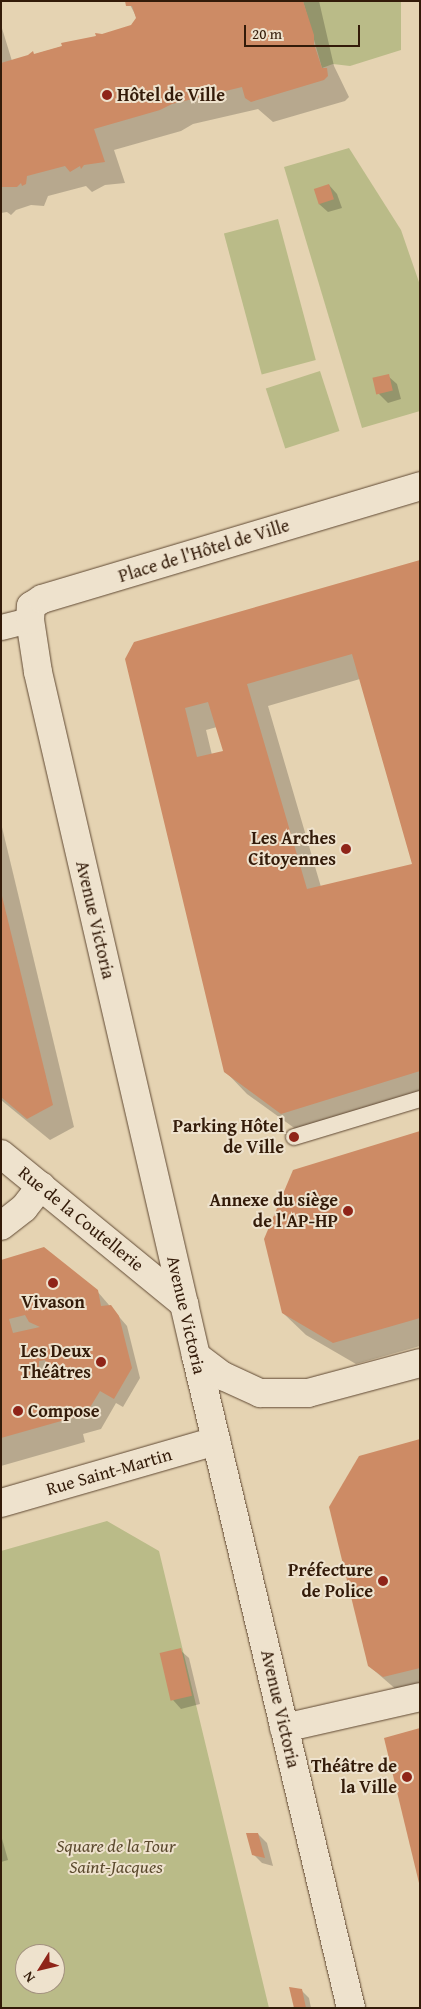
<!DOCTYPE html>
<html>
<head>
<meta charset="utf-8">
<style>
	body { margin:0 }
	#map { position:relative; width:421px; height:2009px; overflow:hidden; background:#e5d3b2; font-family:"Gentium Book Plus",serif }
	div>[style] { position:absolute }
	.green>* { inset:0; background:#babb88; transform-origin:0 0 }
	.shadow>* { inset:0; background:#0003 }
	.building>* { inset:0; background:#cd8b65; transform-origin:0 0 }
	.roads { filter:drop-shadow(0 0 1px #604933) drop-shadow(0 0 1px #604933) }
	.service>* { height:16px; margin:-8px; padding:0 8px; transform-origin:8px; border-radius:8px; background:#eee2cd }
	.pedestrian>* { height:25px; margin:-12.5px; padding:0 12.5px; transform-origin:12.5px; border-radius:12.5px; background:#eee2cd }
	.minor>* { height:28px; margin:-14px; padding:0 14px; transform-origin:14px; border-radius:14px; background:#eee2cd }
	.tertiary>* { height:28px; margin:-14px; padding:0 14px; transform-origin:14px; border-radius:14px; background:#eee2cd }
	.secondary>* { height:28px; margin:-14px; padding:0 14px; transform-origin:14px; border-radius:14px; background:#eee2cd }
	.dots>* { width:14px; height:14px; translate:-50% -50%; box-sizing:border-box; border:2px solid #eee2cd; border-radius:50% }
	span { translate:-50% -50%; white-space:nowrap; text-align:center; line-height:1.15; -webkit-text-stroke:4px #eee2cd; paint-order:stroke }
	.poi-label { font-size:18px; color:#331b09; font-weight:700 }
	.left { translate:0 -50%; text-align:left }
	.right { translate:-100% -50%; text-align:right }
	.street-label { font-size:18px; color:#331b09 }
	.park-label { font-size:18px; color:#5c4b2f; font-style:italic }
	.frame { position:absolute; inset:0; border:2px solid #331b09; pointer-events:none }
	.north { position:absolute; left:15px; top:1944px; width:50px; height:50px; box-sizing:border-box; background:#eee2cd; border:1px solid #a3927f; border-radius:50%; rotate:234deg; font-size:14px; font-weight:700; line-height:20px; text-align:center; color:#331b09 }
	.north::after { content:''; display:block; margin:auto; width:18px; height:22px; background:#8f2418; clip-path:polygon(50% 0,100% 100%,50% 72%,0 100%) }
	.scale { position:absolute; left:244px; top:25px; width:116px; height:22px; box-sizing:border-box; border:2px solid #331b09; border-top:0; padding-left:6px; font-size:15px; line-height:18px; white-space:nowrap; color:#331b09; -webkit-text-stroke:4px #eee2cd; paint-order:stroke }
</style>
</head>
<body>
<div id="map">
	<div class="green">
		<div style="clip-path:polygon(303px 1px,401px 1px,401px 50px,350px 66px,333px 64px,322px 68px)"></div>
		<div style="clip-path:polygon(349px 148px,401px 230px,420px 285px,420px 411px,362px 428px,284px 167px)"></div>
		<div style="left:278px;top:219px;width:146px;height:56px;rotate:75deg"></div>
		<div style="left:320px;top:371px;width:63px;height:57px;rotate:72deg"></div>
		<div style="clip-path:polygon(evenodd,107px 1521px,159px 1551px,269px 2008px,1px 2008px,1px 1551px,107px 1521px,25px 1954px,55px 1954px,55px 1984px,25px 1984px,25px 1954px)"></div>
	</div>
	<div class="shadow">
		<div style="clip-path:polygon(128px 1px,319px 1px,334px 66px,349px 97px,345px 101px,273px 122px,258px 109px,193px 124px,181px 131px,114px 150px,125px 183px,105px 185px,92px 192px,86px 186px,48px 196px,44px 206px,31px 205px,16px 210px,11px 215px,7px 212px,1px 213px,1px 25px,12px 61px,132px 26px,137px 18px)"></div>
		<div style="clip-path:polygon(329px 185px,337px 194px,342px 208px,328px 212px,319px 204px)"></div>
		<div style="clip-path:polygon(388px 376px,397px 384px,401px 399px,388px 403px,379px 394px)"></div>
		<div style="clip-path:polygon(evenodd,420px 562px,420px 1099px,304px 1135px,247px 1094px,225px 1071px,126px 659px,420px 562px,360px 679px,413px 865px,321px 887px,268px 706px,360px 679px,420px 562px,217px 727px,224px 752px,212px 755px,206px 730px,217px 727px)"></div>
		<div style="clip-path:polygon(1px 823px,74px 1127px,50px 1140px,1px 1100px)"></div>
		<div style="clip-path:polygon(420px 1132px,420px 1346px,356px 1364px,306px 1335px,283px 1313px)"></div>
		<div style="clip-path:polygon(1px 1261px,97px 1291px,127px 1326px,140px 1378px,123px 1407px,116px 1403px,101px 1429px,83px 1434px,85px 1442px,1px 1466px)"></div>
		<div style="clip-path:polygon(420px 1440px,420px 1695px,406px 1698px,369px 1666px)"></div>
		<div style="clip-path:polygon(180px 1650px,189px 1658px,200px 1704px,181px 1709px,173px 1700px)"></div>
		<div style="clip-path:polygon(258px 1834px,267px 1843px,273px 1866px,262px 1863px,253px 1854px)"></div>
		<div style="clip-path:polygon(1px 1835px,8px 1860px,1px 1862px)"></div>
		<div style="clip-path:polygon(300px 1989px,309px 1998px,311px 2008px,296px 2008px)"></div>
	</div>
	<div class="building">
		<div style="clip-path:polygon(125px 1px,303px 1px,314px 35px,314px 44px,322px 68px,327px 68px,328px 76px,324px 80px,251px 102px,245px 98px,242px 87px,172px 104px,160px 110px,94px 129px,105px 162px,84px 165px,81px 169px,80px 166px,70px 172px,65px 166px,27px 176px,26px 184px,22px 186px,21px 183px,17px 187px,1px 187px,1px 63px,28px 55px,33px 51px,34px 54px,62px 46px,61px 43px,96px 36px,95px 33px,102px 34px,131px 25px,136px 18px,132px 6px,126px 6px)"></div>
		<div style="left:329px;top:184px;width:16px;height:16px;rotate:72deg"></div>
		<div style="left:389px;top:374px;width:17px;height:17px;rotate:77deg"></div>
		<div style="clip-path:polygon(evenodd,420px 560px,420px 1071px,281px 1114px,224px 1072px,125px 659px,134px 642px,420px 560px,352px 654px,412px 864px,307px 889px,247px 684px,352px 654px,420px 560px,208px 702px,223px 751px,197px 757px,185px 708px,208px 702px)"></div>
		<div style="clip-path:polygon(1px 892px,53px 1105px,27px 1119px,1px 1097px)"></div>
		<div style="clip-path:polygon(420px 1131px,420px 1318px,333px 1343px,282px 1313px,264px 1239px,293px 1170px)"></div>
		<div style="clip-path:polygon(evenodd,44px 1247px,98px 1290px,101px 1306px,111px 1305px,119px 1316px,132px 1368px,114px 1399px,100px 1391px,86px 1414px,1px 1438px,1px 1260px,44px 1247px,25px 1315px,29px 1322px,40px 1327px,13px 1333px,9px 1319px,25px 1315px,44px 1247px,45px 1360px,50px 1374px,30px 1379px,30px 1370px,39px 1367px,39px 1361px,45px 1360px)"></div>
		<div style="clip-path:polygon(420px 1439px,420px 1668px,383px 1677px,368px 1666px,329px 1507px,359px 1456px)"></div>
		<div style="left:181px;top:1648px;width:49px;height:22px;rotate:77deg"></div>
		<div style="clip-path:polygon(420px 1728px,420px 1883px,419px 1883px,384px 1738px)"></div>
		<div style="clip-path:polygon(246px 1833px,258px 1833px,265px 1858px,252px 1855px)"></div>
		<div style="clip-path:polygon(289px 1987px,302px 1989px,306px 2008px,294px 2008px)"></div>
	</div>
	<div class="roads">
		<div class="service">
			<div style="left:294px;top:1137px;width:132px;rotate:-16.8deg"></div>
		</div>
		<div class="pedestrian">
			<div style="left:1px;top:627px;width:30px;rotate:-14deg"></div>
		</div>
		<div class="minor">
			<div style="left:1px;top:1226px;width:29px;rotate:-38deg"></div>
			<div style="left:24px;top:1208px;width:28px;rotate:-52deg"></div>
			<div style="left:1px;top:1503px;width:224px;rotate:-16.1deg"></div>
			<div style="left:284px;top:1728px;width:139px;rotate:-12.8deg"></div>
		</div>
		<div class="tertiary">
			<div style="left:184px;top:1304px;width:649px;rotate:-103.01deg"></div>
			<div style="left:38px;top:672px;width:53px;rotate:-98.7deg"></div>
			<div style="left:30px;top:620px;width:14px;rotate:-86deg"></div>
			<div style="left:31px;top:606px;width:13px;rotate:-32deg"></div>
			<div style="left:42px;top:599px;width:395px;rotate:-16.6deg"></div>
			<div style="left:196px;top:1356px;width:670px;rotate:76.63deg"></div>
		</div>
		<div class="secondary">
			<div style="left:1px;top:1154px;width:237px;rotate:39.3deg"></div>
			<div style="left:184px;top:1304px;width:53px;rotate:77deg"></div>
			<div style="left:196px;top:1356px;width:34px;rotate:37deg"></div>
			<div style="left:223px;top:1376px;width:41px;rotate:24.7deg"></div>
			<div style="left:260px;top:1393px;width:48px"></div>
			<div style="left:308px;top:1393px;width:116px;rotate:-15deg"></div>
		</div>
	</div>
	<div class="dots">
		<div style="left:107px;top:95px;background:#8f2418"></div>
		<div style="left:346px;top:849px;background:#8f2418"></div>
		<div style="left:294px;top:1137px;background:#8f2418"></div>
		<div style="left:348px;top:1211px;background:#8f2418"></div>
		<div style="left:53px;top:1283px;background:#8f2418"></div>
		<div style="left:101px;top:1362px;background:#8f2418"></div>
		<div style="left:18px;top:1411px;background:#8f2418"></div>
		<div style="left:383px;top:1581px;background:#8f2418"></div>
		<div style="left:407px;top:1777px;background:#8f2418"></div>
	</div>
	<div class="poi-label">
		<span class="left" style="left:117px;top:95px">Hôtel de Ville</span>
		<span class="right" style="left:336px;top:849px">Les Arches<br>Citoyennes</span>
		<span class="right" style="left:284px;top:1137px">Parking Hôtel<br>de Ville</span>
		<span class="right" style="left:338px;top:1211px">Annexe du siège<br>de l'AP-HP</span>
		<span style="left:53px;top:1302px">Vivason</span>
		<span class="right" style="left:91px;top:1362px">Les Deux<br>Théâtres</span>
		<span class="left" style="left:28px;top:1411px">Compose</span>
		<span class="right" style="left:373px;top:1581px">Préfecture<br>de Police</span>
		<span class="right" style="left:397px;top:1777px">Théâtre de<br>la Ville</span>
	</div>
	<div class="street-label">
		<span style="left:204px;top:551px;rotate:-17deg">Place de l'Hôtel de Ville</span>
		<span style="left:95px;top:920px;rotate:77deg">Avenue Victoria</span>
		<span style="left:81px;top:1219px;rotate:39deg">Rue de la Coutellerie</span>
		<span style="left:186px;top:1315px;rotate:77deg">Avenue Victoria</span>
		<span style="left:109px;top:1472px;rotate:-16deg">Rue Saint-Martin</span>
		<span style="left:280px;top:1709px;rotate:77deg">Avenue Victoria</span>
	</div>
	<div class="park-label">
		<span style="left:116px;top:1857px">Square de la Tour<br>Saint-Jacques</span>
	</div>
	<div class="frame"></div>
	<div class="north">N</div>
	<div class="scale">20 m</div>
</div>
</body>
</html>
